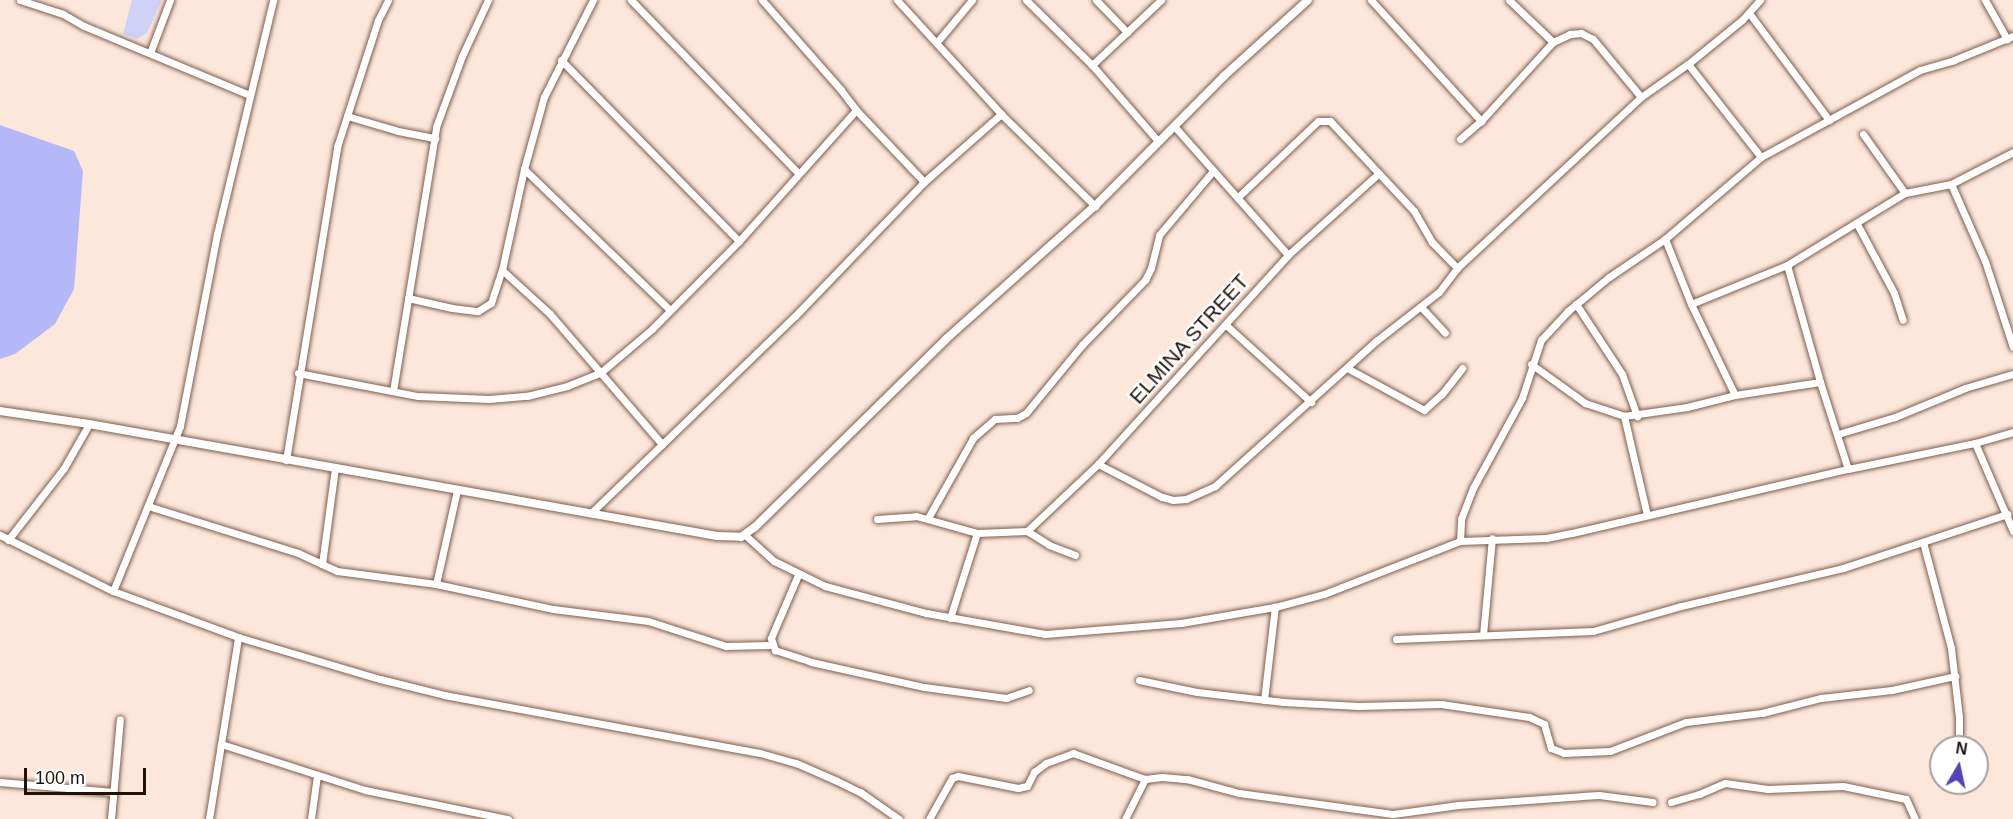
<!DOCTYPE html>
<html>
<head>
<meta charset="utf-8">
<style>
	body { margin:0 }
	#map { position:relative; width:2013px; height:819px; overflow:hidden; background:#fde7db; font-family:Helvetica,sans-serif }
	div>[style] { position:absolute }
	.green>* { inset:0; background:#cfd2f6 }
	.water>* { inset:0; background:#b5b8f8 }
	.roads { filter:drop-shadow(0 0 2px #7d5e4d) drop-shadow(0 0 2px #7d5e4d) }
	.minor>* { height:7px; margin:-3.5px; padding:0 3.5px; transform-origin:3.5px; border-radius:3.5px; background:#fff }
	.tertiary>* { height:8px; margin:-4px; padding:0 4px; transform-origin:4px; border-radius:4px; background:#fff }
	span { translate:-50% -50%; white-space:nowrap; text-align:center; line-height:1.15; -webkit-text-stroke:5px #fff; paint-order:stroke }
	.street-label { font-size:21px; color:#1e120b }
	.north { position:absolute; left:1929px; top:735px; width:60px; height:60px; box-sizing:border-box; background:#fff; border:2px solid #a5a09d; border-radius:50%; rotate:9deg; font-size:16px; font-weight:700; line-height:24px; text-align:center; color:#1e120b }
	.north::after { content:''; display:block; margin:auto; width:21px; height:27px; background:#5244bb; clip-path:polygon(50% 0,100% 100%,50% 72%,0 100%) }
	.scale { position:absolute; left:24px; top:768px; width:122px; height:27px; box-sizing:border-box; border:3px solid #1e120b; border-top:0; padding-left:8px; font-size:18px; line-height:21px; white-space:nowrap; color:#1e120b; -webkit-text-stroke:4px #fff; paint-order:stroke }
</style>
</head>
<body>
<div id="map">
	<div class="green">
		<div style="clip-path:polygon(132px 0,162px 0,147px 33px,137px 39px,123px 34px)"></div>
	</div>
	<div class="water">
		<div style="clip-path:polygon(0 125px,74px 151px,83px 171px,74px 289px,55px 324px,15px 354px,0 359px)"></div>
	</div>
	<div class="roads">
		<div class="minor">
			<div style="left:20px;top:0;width:45px;rotate:18deg"></div>
			<div style="left:63px;top:14px;width:24px;rotate:30deg"></div>
			<div style="left:84px;top:26px;width:180px;rotate:22.6deg"></div>
			<div style="left:631px;top:0;width:240px;rotate:46deg"></div>
			<div style="left:762px;top:0;width:120px;rotate:48.7deg"></div>
			<div style="left:841px;top:90px;width:25px;rotate:53deg"></div>
			<div style="left:856px;top:110px;width:99px;rotate:46.6deg"></div>
			<div style="left:897px;top:0;width:154px;rotate:47.6deg"></div>
			<div style="left:1001px;top:114px;width:132px;rotate:44.4deg"></div>
			<div style="left:1026px;top:0;width:93px;rotate:44.6deg"></div>
			<div style="left:1092px;top:65px;width:101px;rotate:49deg"></div>
			<div style="left:1096px;top:0;width:45px;rotate:45.9deg"></div>
			<div style="left:1371px;top:0;width:164px;rotate:47.7deg"></div>
			<div style="left:1509px;top:0;width:61px;rotate:43.7deg"></div>
			<div style="left:1985px;top:0;width:45px;rotate:60.6deg"></div>
			<div style="left:1749px;top:13px;width:134px;rotate:53.2deg"></div>
			<div style="left:937px;top:42px;width:55px;rotate:-50.2deg"></div>
			<div style="left:150px;top:53px;width:57px;rotate:-69.3deg"></div>
			<div style="left:561px;top:60px;width:254px;rotate:45.5deg"></div>
			<div style="left:1688px;top:64px;width:118px;rotate:51.9deg"></div>
			<div style="left:1092px;top:65px;width:95px;rotate:-43.3deg"></div>
			<div style="left:347px;top:116px;width:53px;rotate:16.4deg"></div>
			<div style="left:398px;top:131px;width:38px;rotate:11deg"></div>
			<div style="left:1174px;top:126px;width:172px;rotate:48.5deg"></div>
			<div style="left:1863px;top:134px;width:72px;rotate:54.6deg"></div>
			<div style="left:1460px;top:139px;width:28px;rotate:-41deg"></div>
			<div style="left:1481px;top:121px;width:107px;rotate:-47.7deg"></div>
			<div style="left:1553px;top:42px;width:19px;rotate:-25deg"></div>
			<div style="left:1570px;top:34px;width:11px;rotate:-5deg"></div>
			<div style="left:1581px;top:33px;width:13px;rotate:27deg"></div>
			<div style="left:1593px;top:39px;width:75px;rotate:50.4deg"></div>
			<div style="left:524px;top:169px;width:203px;rotate:44deg"></div>
			<div style="left:1951px;top:184px;width:84px;rotate:66.2deg"></div>
			<div style="left:1985px;top:261px;width:90px;rotate:72deg"></div>
			<div style="left:1238px;top:197px;width:110px;rotate:-43.5deg"></div>
			<div style="left:1318px;top:121px;width:12px"></div>
			<div style="left:1330px;top:121px;width:123px;rotate:47deg"></div>
			<div style="left:1414px;top:211px;width:36px;rotate:60deg"></div>
			<div style="left:1432px;top:242px;width:36px;rotate:46deg"></div>
			<div style="left:1857px;top:224px;width:78px;rotate:61.8deg"></div>
			<div style="left:1894px;top:293px;width:28px;rotate:72deg"></div>
			<div style="left:1665px;top:239px;width:70px;rotate:68.2deg"></div>
			<div style="left:1691px;top:304px;width:101px;rotate:64.2deg"></div>
			<div style="left:1787px;top:265px;width:122px;rotate:74.2deg"></div>
			<div style="left:502px;top:270px;width:65px;rotate:42.5deg"></div>
			<div style="left:550px;top:314px;width:172px;rotate:49.3deg"></div>
			<div style="left:408px;top:298px;width:45px;rotate:12.8deg"></div>
			<div style="left:452px;top:308px;width:26px;rotate:7deg"></div>
			<div style="left:478px;top:311px;width:15px;rotate:-32deg"></div>
			<div style="left:491px;top:303px;width:35px;rotate:-72deg"></div>
			<div style="left:502px;top:270px;width:103px;rotate:-77.7deg"></div>
			<div style="left:524px;top:169px;width:75px;rotate:-74.5deg"></div>
			<div style="left:544px;top:97px;width:109px;rotate:-63.2deg"></div>
			<div style="left:1576px;top:304px;width:84px;rotate:56.7deg"></div>
			<div style="left:1622px;top:374px;width:45px;rotate:70.3deg"></div>
			<div style="left:1691px;top:304px;width:104px;rotate:-22.1deg"></div>
			<div style="left:1787px;top:265px;width:138px;rotate:-31.4deg"></div>
			<div style="left:1905px;top:193px;width:47px;rotate:-11.1deg"></div>
			<div style="left:1951px;top:184px;width:70px;rotate:-27.3deg"></div>
			<div style="left:1421px;top:307px;width:35px;rotate:47deg"></div>
			<div style="left:1226px;top:325px;width:115px;rotate:42.2deg"></div>
			<div style="left:1531px;top:364px;width:67px;rotate:35.8deg"></div>
			<div style="left:1585px;top:403px;width:41px;rotate:18.4deg"></div>
			<div style="left:1347px;top:368px;width:88px;rotate:28.6deg"></div>
			<div style="left:1424px;top:410px;width:24px;rotate:-42deg"></div>
			<div style="left:1442px;top:394px;width:33px;rotate:-52deg"></div>
			<div style="left:298px;top:373px;width:122px;rotate:10.9deg"></div>
			<div style="left:418px;top:396px;width:71px;rotate:2.4deg"></div>
			<div style="left:489px;top:399px;width:38px;rotate:-5deg"></div>
			<div style="left:527px;top:396px;width:41px;rotate:-14deg"></div>
			<div style="left:567px;top:386px;width:35px;rotate:-22deg"></div>
			<div style="left:600px;top:373px;width:68px;rotate:-40.2deg"></div>
			<div style="left:652px;top:329px;width:124px;rotate:-45.3deg"></div>
			<div style="left:739px;top:241px;width:176px;rotate:-48.2deg"></div>
			<div style="left:393px;top:391px;width:267px;rotate:-80.7deg"></div>
			<div style="left:436px;top:127px;width:76px;rotate:-69.9deg"></div>
			<div style="left:462px;top:56px;width:62px;rotate:-65.1deg"></div>
			<div style="left:1838px;top:434px;width:59px;rotate:-16.6deg"></div>
			<div style="left:1895px;top:417px;width:76px;rotate:-22.5deg"></div>
			<div style="left:1965px;top:388px;width:50px;rotate:-16.3deg"></div>
			<div style="left:1975px;top:443px;width:96px;rotate:66.6deg"></div>
			<div style="left:286px;top:460px;width:317px;rotate:-80.7deg"></div>
			<div style="left:337px;top:147px;width:133px;rotate:-72.1deg"></div>
			<div style="left:378px;top:20px;width:22px;rotate:-63deg"></div>
			<div style="left:1098px;top:464px;width:72px;rotate:27.3deg"></div>
			<div style="left:1162px;top:497px;width:11px;rotate:15deg"></div>
			<div style="left:1173px;top:500px;width:13px;rotate:-4deg"></div>
			<div style="left:1186px;top:499px;width:32px;rotate:-24deg"></div>
			<div style="left:1215px;top:486px;width:217px;rotate:-42deg"></div>
			<div style="left:1376px;top:341px;width:80px;rotate:-37.9deg"></div>
			<div style="left:1439px;top:292px;width:30px;rotate:-53deg"></div>
			<div style="left:1457px;top:268px;width:251px;rotate:-42.9deg"></div>
			<div style="left:1641px;top:97px;width:57px;rotate:-35.1deg"></div>
			<div style="left:1688px;top:64px;width:70px;rotate:-39.2deg"></div>
			<div style="left:1742px;top:20px;width:27px;rotate:-48deg"></div>
			<div style="left:148px;top:506px;width:157px;rotate:17.4deg"></div>
			<div style="left:298px;top:553px;width:43px;rotate:24.8deg"></div>
			<div style="left:337px;top:571px;width:100px;rotate:7.5deg"></div>
			<div style="left:436px;top:584px;width:120px;rotate:12.1deg"></div>
			<div style="left:553px;top:609px;width:96px;rotate:7.2deg"></div>
			<div style="left:648px;top:621px;width:82px;rotate:17.8deg"></div>
			<div style="left:726px;top:646px;width:45px;rotate:-1.3deg"></div>
			<div style="left:592px;top:512px;width:282px;rotate:-44deg"></div>
			<div style="left:795px;top:316px;width:186px;rotate:-46.1deg"></div>
			<div style="left:924px;top:182px;width:103px;rotate:-41.4deg"></div>
			<div style="left:1647px;top:515px;width:102px;rotate:-103.1deg"></div>
			<div style="left:1624px;top:416px;width:64px;rotate:-8.1deg"></div>
			<div style="left:1687px;top:407px;width:49px;rotate:-14deg"></div>
			<div style="left:1735px;top:395px;width:86px;rotate:-8.7deg"></div>
			<div style="left:1820px;top:382px;width:91px;rotate:72.2deg"></div>
			<div style="left:928px;top:518px;width:92px;rotate:-60.6deg"></div>
			<div style="left:973px;top:438px;width:29px;rotate:-41deg"></div>
			<div style="left:995px;top:419px;width:22px;rotate:-3deg"></div>
			<div style="left:1017px;top:418px;width:10px;rotate:-29deg"></div>
			<div style="left:1026px;top:413px;width:88px;rotate:-50.5deg"></div>
			<div style="left:1082px;top:345px;width:91px;rotate:-45.9deg"></div>
			<div style="left:1145px;top:280px;width:13px;rotate:-63deg"></div>
			<div style="left:1151px;top:268px;width:34px;rotate:-76deg"></div>
			<div style="left:1159px;top:235px;width:84px;rotate:-49.8deg"></div>
			<div style="left:877px;top:519px;width:39px;rotate:-4deg"></div>
			<div style="left:916px;top:516px;width:63px;rotate:15.6deg"></div>
			<div style="left:977px;top:533px;width:50px;rotate:-2.3deg"></div>
			<div style="left:1027px;top:531px;width:26px;rotate:32deg"></div>
			<div style="left:1049px;top:545px;width:28px;rotate:21deg"></div>
			<div style="left:1027px;top:531px;width:98px;rotate:-43.3deg"></div>
			<div style="left:1098px;top:464px;width:282px;rotate:-47.7deg"></div>
			<div style="left:1288px;top:255px;width:122px;rotate:-42deg"></div>
			<div style="left:0;top:535px;width:126px;rotate:26.4deg"></div>
			<div style="left:113px;top:591px;width:133px;rotate:20.2deg"></div>
			<div style="left:238px;top:637px;width:148px;rotate:16.5deg"></div>
			<div style="left:380px;top:679px;width:66px;rotate:14deg"></div>
			<div style="left:444px;top:695px;width:321px;rotate:10.4deg"></div>
			<div style="left:760px;top:753px;width:37px;rotate:16deg"></div>
			<div style="left:796px;top:763px;width:43px;rotate:23.6deg"></div>
			<div style="left:835px;top:780px;width:28px;rotate:26deg"></div>
			<div style="left:860px;top:792px;width:47px;rotate:34.7deg"></div>
			<div style="left:745px;top:535px;width:39px;rotate:42deg"></div>
			<div style="left:774px;top:561px;width:57px;rotate:26.1deg"></div>
			<div style="left:825px;top:586px;width:105px;rotate:15deg"></div>
			<div style="left:926px;top:613px;width:121px;rotate:10deg"></div>
			<div style="left:1045px;top:634px;width:136px;rotate:-4.6deg"></div>
			<div style="left:1181px;top:623px;width:95px;rotate:-9.7deg"></div>
			<div style="left:1275px;top:607px;width:51px;rotate:-14.9deg"></div>
			<div style="left:1324px;top:594px;width:146px;rotate:-21.3deg"></div>
			<div style="left:1460px;top:541px;width:86px;rotate:-2deg"></div>
			<div style="left:1546px;top:538px;width:26px;rotate:-11deg"></div>
			<div style="left:1572px;top:533px;width:283px;rotate:-13.1deg"></div>
			<div style="left:1848px;top:469px;width:130px;rotate:-11.6deg"></div>
			<div style="left:1975px;top:443px;width:40px;rotate:-16deg"></div>
			<div style="left:8px;top:540px;width:91px;rotate:-52.1deg"></div>
			<div style="left:64px;top:468px;width:51px;rotate:-60.4deg"></div>
			<div style="left:1460px;top:541px;width:22px;rotate:-87deg"></div>
			<div style="left:1461px;top:519px;width:33px;rotate:-69deg"></div>
			<div style="left:1473px;top:488px;width:102px;rotate:-61.4deg"></div>
			<div style="left:1522px;top:398px;width:61px;rotate:-71.9deg"></div>
			<div style="left:1541px;top:340px;width:40px;rotate:-47deg"></div>
			<div style="left:1568px;top:311px;width:53px;rotate:-39.7deg"></div>
			<div style="left:1609px;top:277px;width:68px;rotate:-34.2deg"></div>
			<div style="left:1665px;top:239px;width:126px;rotate:-40.5deg"></div>
			<div style="left:1761px;top:157px;width:181px;rotate:-28.7deg"></div>
			<div style="left:1920px;top:70px;width:35px;rotate:-16deg"></div>
			<div style="left:1954px;top:60px;width:64px;rotate:-22.1deg"></div>
			<div style="left:1923px;top:542px;width:110px;rotate:75.2deg"></div>
			<div style="left:1951px;top:648px;width:69px;rotate:83.4deg"></div>
			<div style="left:1959px;top:717px;width:30px;rotate:90deg"></div>
			<div style="left:322px;top:564px;width:97px;rotate:-82.3deg"></div>
			<div style="left:798px;top:575px;width:69px;rotate:113.2deg"></div>
			<div style="left:771px;top:638px;width:13px;rotate:72deg"></div>
			<div style="left:775px;top:650px;width:38px;rotate:18deg"></div>
			<div style="left:811px;top:662px;width:116px;rotate:12.5deg"></div>
			<div style="left:924px;top:687px;width:83px;rotate:7.6deg"></div>
			<div style="left:1006px;top:698px;width:24px;rotate:-19deg"></div>
			<div style="left:436px;top:584px;width:96px;rotate:-77.4deg"></div>
			<div style="left:113px;top:591px;width:178px;rotate:-67.9deg"></div>
			<div style="left:180px;top:426px;width:196px;rotate:-79.1deg"></div>
			<div style="left:217px;top:234px;width:241px;rotate:-76.5deg"></div>
			<div style="left:950px;top:618px;width:89px;rotate:-72.4deg"></div>
			<div style="left:1483px;top:635px;width:97px;rotate:-84.7deg"></div>
			<div style="left:1396px;top:639px;width:197px;rotate:-2.3deg"></div>
			<div style="left:1593px;top:631px;width:91px;rotate:-15.9deg"></div>
			<div style="left:1681px;top:606px;width:166px;rotate:-13.2deg"></div>
			<div style="left:1843px;top:568px;width:173px;rotate:-18.2deg"></div>
			<div style="left:1139px;top:680px;width:59px;rotate:11.7deg"></div>
			<div style="left:1197px;top:692px;width:87px;rotate:6.6deg"></div>
			<div style="left:1283px;top:702px;width:75px;rotate:3.1deg"></div>
			<div style="left:1358px;top:706px;width:83px;rotate:-1.4deg"></div>
			<div style="left:1441px;top:704px;width:89px;rotate:8.4deg"></div>
			<div style="left:1529px;top:717px;width:17px;rotate:25deg"></div>
			<div style="left:1544px;top:724px;width:25px;rotate:74deg"></div>
			<div style="left:1551px;top:748px;width:14px;rotate:21deg"></div>
			<div style="left:1564px;top:753px;width:46px;rotate:-2.5deg"></div>
			<div style="left:1610px;top:751px;width:81px;rotate:-20.9deg"></div>
			<div style="left:1686px;top:722px;width:77px;rotate:-6.8deg"></div>
			<div style="left:1762px;top:713px;width:61px;rotate:-14.3deg"></div>
			<div style="left:1821px;top:698px;width:71px;rotate:-6.4deg"></div>
			<div style="left:1892px;top:690px;width:65px;rotate:-12.5deg"></div>
			<div style="left:1264px;top:700px;width:94px;rotate:-83.3deg"></div>
			<div style="left:221px;top:744px;width:151px;rotate:17.7deg"></div>
			<div style="left:365px;top:790px;width:146px;rotate:11.5deg"></div>
			<div style="left:0;top:782px;width:114px;rotate:5deg"></div>
			<div style="left:1671px;top:802px;width:29px;rotate:-16deg"></div>
			<div style="left:1699px;top:794px;width:28px;rotate:-23deg"></div>
			<div style="left:1725px;top:783px;width:43px;rotate:7.9deg"></div>
			<div style="left:1768px;top:789px;width:75px;rotate:-2.3deg"></div>
			<div style="left:1843px;top:786px;width:64px;rotate:11.7deg"></div>
			<div style="left:1906px;top:799px;width:22px;rotate:66deg"></div>
			<div style="left:111px;top:819px;width:100px;rotate:-84.9deg"></div>
			<div style="left:209px;top:819px;width:184px;rotate:-80.9deg"></div>
			<div style="left:311px;top:819px;width:44px;rotate:-82.2deg"></div>
			<div style="left:929px;top:819px;width:47px;rotate:-60.7deg"></div>
			<div style="left:952px;top:778px;width:6px;rotate:-18deg"></div>
			<div style="left:958px;top:776px;width:61px;rotate:11.3deg"></div>
			<div style="left:1018px;top:788px;width:9px;rotate:-13deg"></div>
			<div style="left:1027px;top:786px;width:16px;rotate:-63deg"></div>
			<div style="left:1034px;top:772px;width:15px;rotate:-37deg"></div>
			<div style="left:1046px;top:763px;width:29px;rotate:-20deg"></div>
			<div style="left:1073px;top:753px;width:77px;rotate:19.9deg"></div>
			<div style="left:1145px;top:779px;width:17px;rotate:-7deg"></div>
			<div style="left:1162px;top:777px;width:25px;rotate:5deg"></div>
			<div style="left:1187px;top:779px;width:54px;rotate:15.1deg"></div>
			<div style="left:1239px;top:793px;width:155px;rotate:7.8deg"></div>
			<div style="left:1393px;top:814px;width:66px;rotate:-7.9deg"></div>
			<div style="left:1458px;top:805px;width:141px;rotate:-4.1deg"></div>
			<div style="left:1599px;top:795px;width:54px;rotate:7.4deg"></div>
			<div style="left:1125px;top:819px;width:45px;rotate:-63.4deg"></div>
		</div>
		<div class="tertiary">
			<div style="left:0;top:411px;width:90px;rotate:8.3deg"></div>
			<div style="left:89px;top:424px;width:638px;rotate:10.11deg"></div>
			<div style="left:717px;top:536px;width:24px;rotate:2deg"></div>
			<div style="left:741px;top:537px;width:17px;rotate:-36deg"></div>
			<div style="left:755px;top:527px;width:268px;rotate:-44.5deg"></div>
			<div style="left:946px;top:339px;width:200px;rotate:-41.8deg"></div>
			<div style="left:1095px;top:206px;width:183px;rotate:-45.2deg"></div>
			<div style="left:1224px;top:76px;width:113px;rotate:-42.1deg"></div>
		</div>
	</div>
	<div class="street-label">
		<span style="left:1189px;top:339px;rotate:-48deg">ELMINA STREET</span>
	</div>
	<div class="north">N</div>
	<div class="scale">100 m</div>
</div>
</body>
</html>
